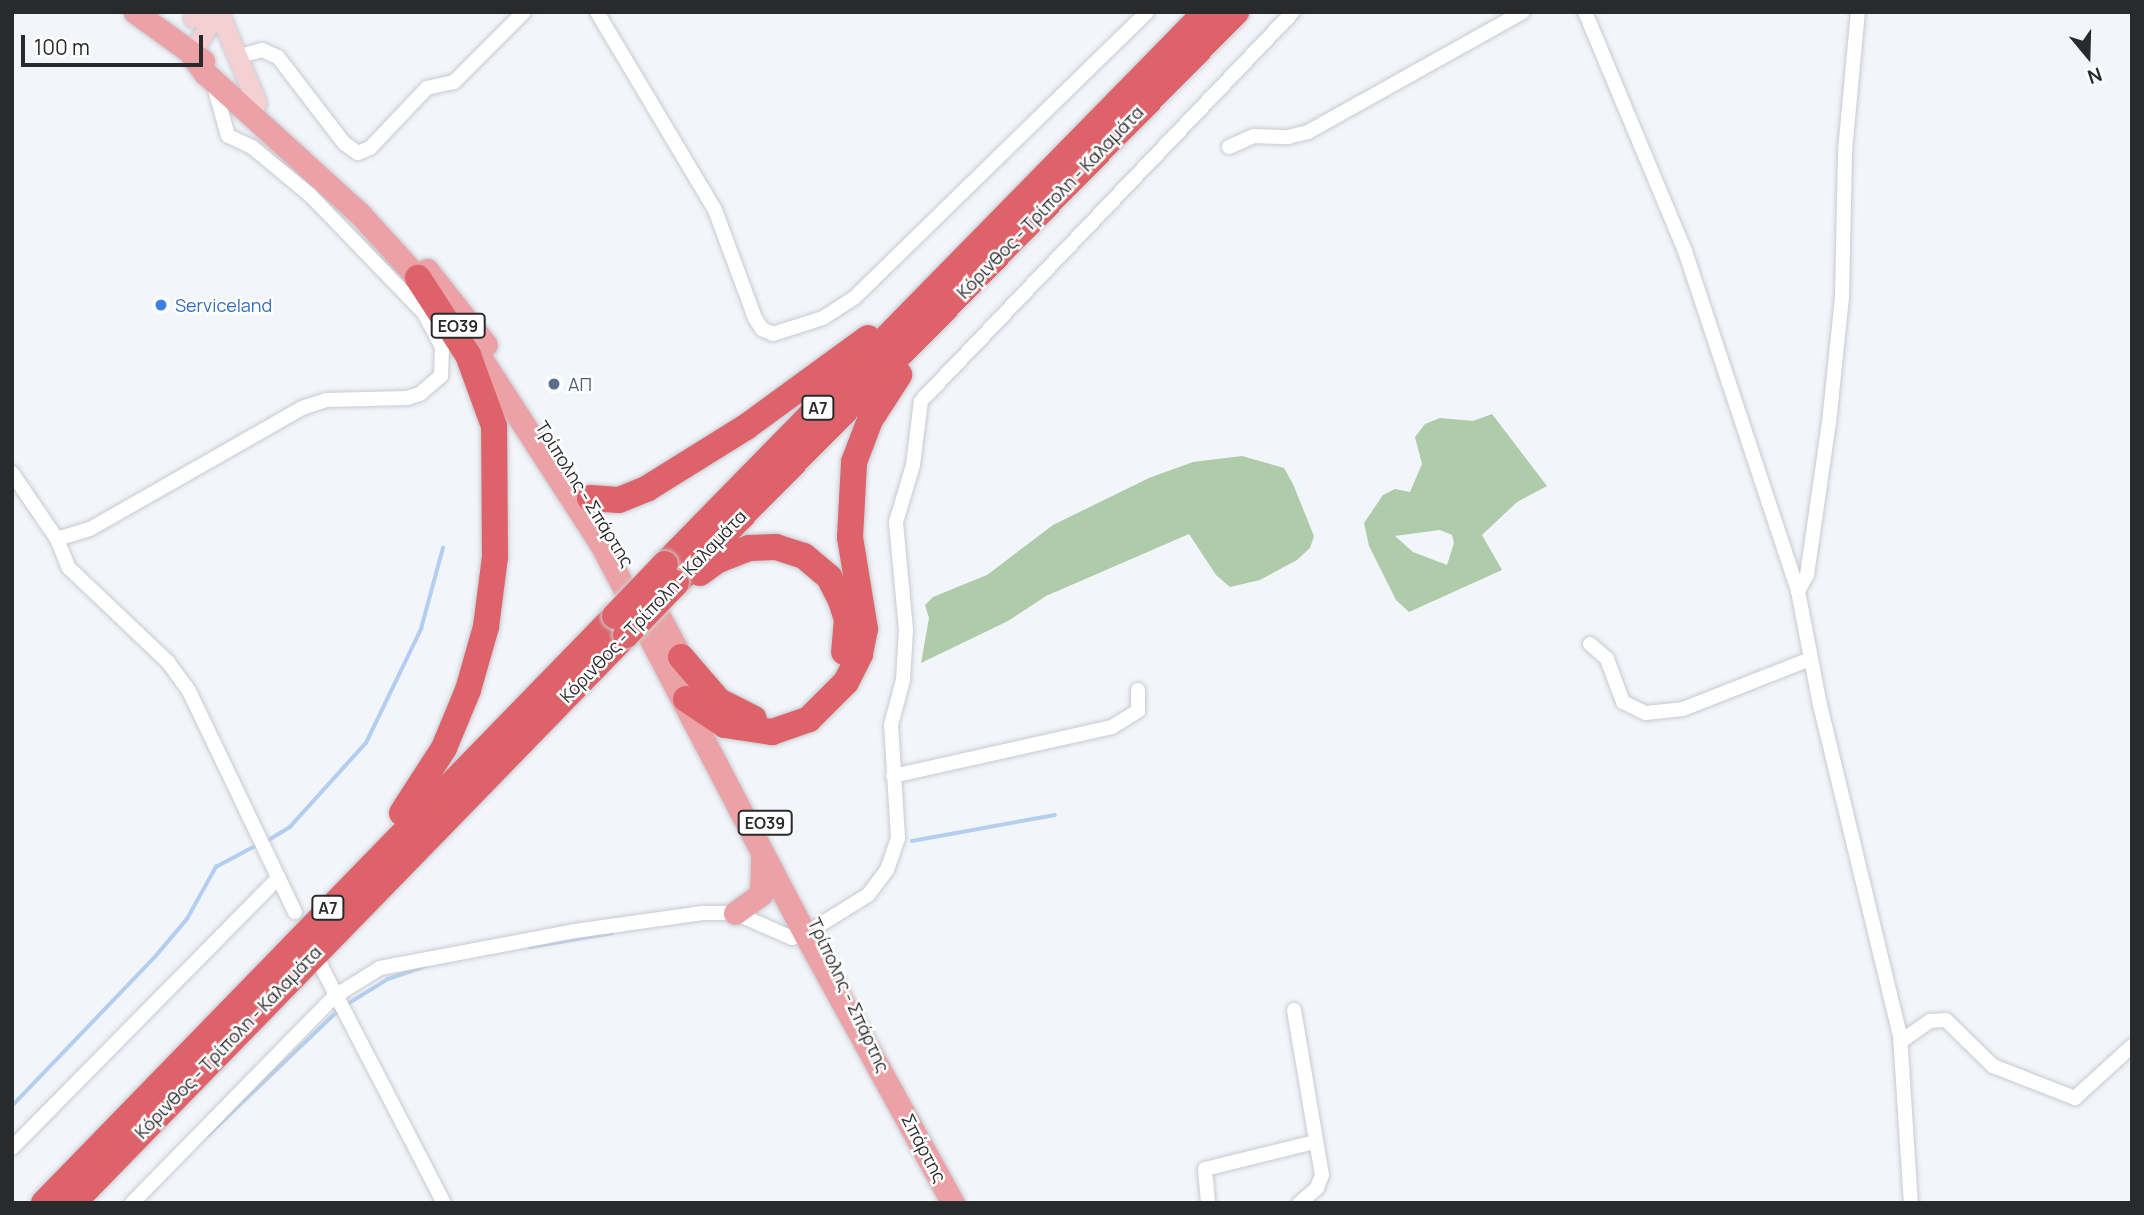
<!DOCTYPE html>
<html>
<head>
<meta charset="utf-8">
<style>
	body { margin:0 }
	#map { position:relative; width:2144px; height:1215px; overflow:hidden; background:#f2f5fa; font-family:Manrope,sans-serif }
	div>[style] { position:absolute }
	.forest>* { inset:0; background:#afccaa }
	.stream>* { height:3.5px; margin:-1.75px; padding:0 1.75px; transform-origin:1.75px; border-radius:1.75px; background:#b4cef0 }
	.roads { filter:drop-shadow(0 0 2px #c8cad0) drop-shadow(0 0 2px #c8cad0) }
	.street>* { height:14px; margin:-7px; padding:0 7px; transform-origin:7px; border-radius:7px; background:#fff }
	.secondary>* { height:19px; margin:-9.5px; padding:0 9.5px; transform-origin:9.5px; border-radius:9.5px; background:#f5d0d2 }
	.primary>* { height:23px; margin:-11.5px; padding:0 11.5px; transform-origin:11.5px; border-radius:11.5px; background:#eba1a5 }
	.highway>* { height:26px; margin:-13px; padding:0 13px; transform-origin:13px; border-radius:13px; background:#dd6269 }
	.bridges { filter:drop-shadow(0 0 2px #d0d0d1) drop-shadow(0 0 2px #d0d0d1) }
	.highway-bridge>* { height:26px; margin:-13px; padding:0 13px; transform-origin:13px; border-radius:13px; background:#dd6269 }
	.dots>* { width:19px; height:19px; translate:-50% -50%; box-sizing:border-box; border:4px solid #fff; border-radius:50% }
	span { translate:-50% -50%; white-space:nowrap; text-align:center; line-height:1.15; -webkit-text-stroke:5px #fff; paint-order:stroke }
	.shield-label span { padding:2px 5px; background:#fff; border:2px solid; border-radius:5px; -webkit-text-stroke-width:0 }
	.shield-label { font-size:16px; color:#292a2c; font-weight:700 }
	.street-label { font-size:18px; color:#292a2c }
	.shop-label { font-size:18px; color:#366cbe }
	.left { translate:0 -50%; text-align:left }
	.service-label { font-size:18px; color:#4e5e75 }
	.frame { position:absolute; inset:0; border:14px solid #292a2c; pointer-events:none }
	.north { position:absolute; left:2053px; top:21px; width:70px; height:70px; -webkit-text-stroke:5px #fff; paint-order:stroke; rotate:161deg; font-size:19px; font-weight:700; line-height:28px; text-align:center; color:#292a2c }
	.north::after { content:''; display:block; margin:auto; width:24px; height:32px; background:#292a2c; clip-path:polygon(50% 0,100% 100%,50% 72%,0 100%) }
	.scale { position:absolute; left:21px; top:35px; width:182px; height:32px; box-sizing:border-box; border:4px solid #292a2c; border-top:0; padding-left:9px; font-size:21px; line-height:24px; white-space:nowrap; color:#292a2c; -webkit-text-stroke:5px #fff; paint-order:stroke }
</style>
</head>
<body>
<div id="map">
	<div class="forest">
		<div style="clip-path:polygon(evenodd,1492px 414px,1547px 486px,1517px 502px,1482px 535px,1502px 570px,1409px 612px,1396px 600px,1369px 546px,1364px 523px,1383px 495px,1395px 489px,1410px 492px,1422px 464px,1415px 437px,1425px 424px,1440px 418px,1473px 421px,1492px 414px,1440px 530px,1452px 535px,1454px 543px,1447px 565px,1413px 552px,1395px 536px,1440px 530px)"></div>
		<div style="clip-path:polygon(1242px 456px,1284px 468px,1293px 484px,1314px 536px,1310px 548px,1297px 560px,1260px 580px,1230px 587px,1216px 575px,1189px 534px,1046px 596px,1008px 621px,921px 663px,929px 618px,925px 605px,933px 597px,987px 575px,1053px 525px,1149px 478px,1193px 462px)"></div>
	</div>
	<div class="stream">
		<div style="left:267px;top:841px;width:27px;rotate:-31deg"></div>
		<div style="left:290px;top:827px;width:113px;rotate:-47.9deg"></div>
		<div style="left:366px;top:743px;width:127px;rotate:-64.2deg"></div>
		<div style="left:421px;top:629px;width:84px;rotate:-74.8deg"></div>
		<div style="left:912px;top:841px;width:145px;rotate:-10.3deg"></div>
		<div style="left:530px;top:947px;width:83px;rotate:-9.7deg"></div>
		<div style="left:346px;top:1005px;width:49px;rotate:-31.8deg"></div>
		<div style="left:388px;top:979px;width:40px;rotate:-18.9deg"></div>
		<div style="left:12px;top:1106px;width:207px;rotate:-46.2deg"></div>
		<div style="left:155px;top:957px;width:50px;rotate:-49.9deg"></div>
		<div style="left:187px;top:919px;width:60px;rotate:-60.9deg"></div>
		<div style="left:216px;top:867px;width:49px;rotate:-28.1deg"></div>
		<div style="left:208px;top:1135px;width:181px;rotate:-43.7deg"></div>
	</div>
	<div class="roads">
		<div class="street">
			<div style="left:597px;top:12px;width:230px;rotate:59.2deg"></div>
			<div style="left:715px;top:210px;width:115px;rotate:69.7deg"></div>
			<div style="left:755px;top:318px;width:13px;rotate:58deg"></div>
			<div style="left:762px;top:329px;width:12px;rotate:24deg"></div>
			<div style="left:773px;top:334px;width:52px;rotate:-17.7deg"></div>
			<div style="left:823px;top:318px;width:38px;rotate:-33deg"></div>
			<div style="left:855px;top:297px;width:408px;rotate:-44.3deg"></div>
			<div style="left:1585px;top:12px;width:259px;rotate:67.3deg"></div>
			<div style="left:1685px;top:251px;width:358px;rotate:71.6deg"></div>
			<div style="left:1798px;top:591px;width:116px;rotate:79.1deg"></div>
			<div style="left:1820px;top:705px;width:340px;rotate:76.4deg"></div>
			<div style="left:1900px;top:1035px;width:168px;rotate:86.3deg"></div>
			<div style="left:236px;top:57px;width:27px;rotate:-15deg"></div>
			<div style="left:262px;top:50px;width:17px;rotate:24deg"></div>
			<div style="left:278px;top:57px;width:108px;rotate:52.5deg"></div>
			<div style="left:344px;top:143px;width:17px;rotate:36deg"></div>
			<div style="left:358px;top:153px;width:13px;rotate:-23deg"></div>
			<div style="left:370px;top:148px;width:83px;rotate:-46.5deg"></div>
			<div style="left:427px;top:88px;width:28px;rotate:-13deg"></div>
			<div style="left:454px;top:82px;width:99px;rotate:-45deg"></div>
			<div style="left:1229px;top:147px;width:27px;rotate:-24deg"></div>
			<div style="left:1254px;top:136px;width:34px;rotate:2deg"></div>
			<div style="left:1288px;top:137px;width:21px;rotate:-14deg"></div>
			<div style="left:1308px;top:132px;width:246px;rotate:-29.2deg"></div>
			<div style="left:12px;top:473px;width:80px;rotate:55.7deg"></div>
			<div style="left:57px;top:539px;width:31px;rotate:68deg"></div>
			<div style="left:69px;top:568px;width:137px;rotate:43.5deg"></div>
			<div style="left:168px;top:662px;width:36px;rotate:54deg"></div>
			<div style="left:189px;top:691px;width:245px;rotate:64.4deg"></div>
			<div style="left:57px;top:539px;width:34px;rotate:-17deg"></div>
			<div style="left:90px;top:529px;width:244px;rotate:-29.7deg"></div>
			<div style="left:302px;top:408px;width:26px;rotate:-18deg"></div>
			<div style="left:327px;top:400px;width:80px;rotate:-1.4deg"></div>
			<div style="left:407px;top:398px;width:14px;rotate:-17deg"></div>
			<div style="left:420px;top:394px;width:28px;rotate:-41deg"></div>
			<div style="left:441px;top:376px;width:29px;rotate:-88deg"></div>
			<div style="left:442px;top:347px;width:40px;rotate:-118deg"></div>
			<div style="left:423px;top:312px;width:163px;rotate:-134deg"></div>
			<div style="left:310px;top:195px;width:75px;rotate:-140.4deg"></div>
			<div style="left:252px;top:147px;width:26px;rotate:-155deg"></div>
			<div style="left:228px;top:136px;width:52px;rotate:-105.6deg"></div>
			<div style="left:1798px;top:591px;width:18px;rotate:-61deg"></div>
			<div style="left:1807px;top:575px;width:154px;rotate:-81.8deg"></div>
			<div style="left:1829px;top:423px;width:127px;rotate:-84.1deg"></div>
			<div style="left:1842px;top:297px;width:146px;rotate:-88.8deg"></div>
			<div style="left:1845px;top:151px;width:140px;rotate:-84.7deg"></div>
			<div style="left:1590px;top:644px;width:23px;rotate:41deg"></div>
			<div style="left:1607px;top:659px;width:46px;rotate:69.6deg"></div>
			<div style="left:1623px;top:702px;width:25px;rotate:26deg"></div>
			<div style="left:1646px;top:713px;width:37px;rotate:-6deg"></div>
			<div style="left:1683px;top:709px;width:136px;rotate:-21.5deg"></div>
			<div style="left:893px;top:776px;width:224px;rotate:-12.6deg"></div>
			<div style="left:1112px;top:727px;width:31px;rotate:-32deg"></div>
			<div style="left:1138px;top:711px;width:21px;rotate:-90deg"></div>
			<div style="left:321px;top:966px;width:267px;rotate:62.6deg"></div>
			<div style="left:1294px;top:1010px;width:167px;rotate:80.4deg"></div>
			<div style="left:1322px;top:1175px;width:14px;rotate:111deg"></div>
			<div style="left:1317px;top:1188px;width:23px;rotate:139deg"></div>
			<div style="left:1900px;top:1042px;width:37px;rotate:-35deg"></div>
			<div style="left:1930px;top:1021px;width:16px;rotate:-4deg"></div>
			<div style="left:1946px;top:1020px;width:66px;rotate:44.4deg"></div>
			<div style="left:1993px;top:1066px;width:88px;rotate:21.3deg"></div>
			<div style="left:2075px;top:1098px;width:77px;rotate:-42.4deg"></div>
			<div style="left:12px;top:1148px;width:380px;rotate:-45.4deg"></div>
			<div style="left:132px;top:1203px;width:290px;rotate:-45.6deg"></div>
			<div style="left:335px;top:996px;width:53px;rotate:-31.9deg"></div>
			<div style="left:380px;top:968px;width:198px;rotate:-10.7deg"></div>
			<div style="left:575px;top:931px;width:129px;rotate:-8deg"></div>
			<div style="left:703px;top:913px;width:32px"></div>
			<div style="left:735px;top:913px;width:62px;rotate:23.7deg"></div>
			<div style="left:792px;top:938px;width:14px;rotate:-17deg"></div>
			<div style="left:805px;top:934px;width:74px;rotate:-31.8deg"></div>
			<div style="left:868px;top:895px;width:31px;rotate:-53deg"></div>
			<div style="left:887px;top:870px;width:34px;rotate:-71deg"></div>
			<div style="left:898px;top:838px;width:113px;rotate:-93.5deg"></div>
			<div style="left:891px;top:725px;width:47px;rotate:-75.1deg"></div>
			<div style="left:903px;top:680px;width:50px;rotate:-86.6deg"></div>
			<div style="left:906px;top:630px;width:108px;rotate:-95.3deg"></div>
			<div style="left:896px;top:522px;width:59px;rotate:-73.4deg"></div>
			<div style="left:913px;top:465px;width:64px;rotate:-82.9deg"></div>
			<div style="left:921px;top:401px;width:538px;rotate:-46.28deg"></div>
			<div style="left:1208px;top:1203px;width:34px;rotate:-95deg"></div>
			<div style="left:1205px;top:1169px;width:113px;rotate:-13.8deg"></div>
		</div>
		<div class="secondary">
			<div style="left:193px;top:18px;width:17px;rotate:-17deg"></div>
			<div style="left:209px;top:13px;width:13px;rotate:23deg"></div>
			<div style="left:221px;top:18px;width:92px;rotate:67deg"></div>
			<div style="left:191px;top:54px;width:49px;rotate:-58.2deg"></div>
		</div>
		<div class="primary">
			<div style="left:135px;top:12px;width:84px;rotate:35.8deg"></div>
			<div style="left:191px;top:54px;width:24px;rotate:54deg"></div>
			<div style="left:205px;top:73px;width:208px;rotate:42.3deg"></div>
			<div style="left:359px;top:213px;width:105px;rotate:47.7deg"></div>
			<div style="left:427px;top:270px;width:95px;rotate:51.8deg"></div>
			<div style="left:467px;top:337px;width:247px;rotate:57.1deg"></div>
			<div style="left:601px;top:544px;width:440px;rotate:62.4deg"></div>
			<div style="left:805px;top:934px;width:307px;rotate:61.2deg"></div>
			<div style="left:645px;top:591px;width:92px;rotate:61.5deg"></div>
			<div style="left:735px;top:913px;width:32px;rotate:-36deg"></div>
			<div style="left:761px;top:894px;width:35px;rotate:-88deg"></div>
		</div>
		<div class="highway">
			<div style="left:590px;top:498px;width:29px;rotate:4deg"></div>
			<div style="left:619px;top:500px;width:31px;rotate:-22deg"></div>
			<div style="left:648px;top:488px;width:115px;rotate:-31.9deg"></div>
			<div style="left:746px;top:427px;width:151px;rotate:-36.1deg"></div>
			<div style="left:665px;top:564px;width:773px;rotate:-45.58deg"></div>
			<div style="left:700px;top:573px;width:22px;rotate:-36deg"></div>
			<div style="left:718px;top:560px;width:33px;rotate:-21deg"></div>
			<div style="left:749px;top:548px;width:27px;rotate:-2deg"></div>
			<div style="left:776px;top:547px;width:29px;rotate:18deg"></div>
			<div style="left:804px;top:556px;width:33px;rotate:40deg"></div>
			<div style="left:829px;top:577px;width:27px;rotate:63deg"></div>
			<div style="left:841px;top:601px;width:19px;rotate:72deg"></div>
			<div style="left:847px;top:619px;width:33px;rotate:95deg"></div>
			<div style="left:676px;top:583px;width:800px;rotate:-45.56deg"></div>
			<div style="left:681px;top:657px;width:58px;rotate:49.2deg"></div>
			<div style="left:719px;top:701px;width:39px;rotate:27deg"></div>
			<div style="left:686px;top:699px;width:47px;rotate:33.7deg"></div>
			<div style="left:725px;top:725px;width:48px;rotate:8.5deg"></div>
			<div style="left:772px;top:732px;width:39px;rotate:-19deg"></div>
			<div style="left:809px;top:719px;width:52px;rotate:-45deg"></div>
			<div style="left:846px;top:682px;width:31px;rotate:-63deg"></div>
			<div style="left:860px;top:654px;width:25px;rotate:-79deg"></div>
			<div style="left:865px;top:629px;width:93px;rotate:-99.3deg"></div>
			<div style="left:850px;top:537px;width:75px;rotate:-86.9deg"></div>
			<div style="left:854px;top:462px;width:45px;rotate:-69.1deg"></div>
			<div style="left:870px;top:420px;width:54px;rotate:-57.2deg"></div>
			<div style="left:402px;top:813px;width:77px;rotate:-57.1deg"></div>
			<div style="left:444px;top:748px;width:63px;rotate:-67.5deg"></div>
			<div style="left:468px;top:690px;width:66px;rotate:-74.1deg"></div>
			<div style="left:486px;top:627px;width:71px;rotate:-82.7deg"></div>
			<div style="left:495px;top:557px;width:131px;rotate:-90.4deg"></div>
			<div style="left:494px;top:426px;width:76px;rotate:-110.1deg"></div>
			<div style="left:468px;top:355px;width:92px;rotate:-123deg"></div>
			<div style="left:44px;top:1203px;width:819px;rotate:-45.79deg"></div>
			<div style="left:73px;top:1203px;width:793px;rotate:-45.77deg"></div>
		</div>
	</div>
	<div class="bridges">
		<div class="highway-bridge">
			<div style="left:615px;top:616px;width:72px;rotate:-46.1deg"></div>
			<div style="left:626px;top:635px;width:72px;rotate:-46.1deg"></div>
		</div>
	</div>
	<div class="dots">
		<div style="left:161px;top:305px;background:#3f7fe0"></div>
		<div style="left:554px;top:384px;background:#5c6f8a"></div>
	</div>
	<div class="shield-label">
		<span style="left:458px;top:326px">ΕΟ39</span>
		<span style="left:818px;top:408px">Α7</span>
		<span style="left:765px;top:823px">ΕΟ39</span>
		<span style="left:328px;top:908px">Α7</span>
	</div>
	<div class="street-label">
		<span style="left:1050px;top:202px;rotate:-46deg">Κόρινθος - Τρίπολη - Καλαμάτα</span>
		<span style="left:585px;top:494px;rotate:58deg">Τρίπολης - Σπάρτης</span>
		<span style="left:653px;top:606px;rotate:-46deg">Κόρινθος - Τρίπολη - Καλαμάτα</span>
		<span style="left:849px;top:995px;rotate:65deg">Τρίπολης - Σπάρτης</span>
		<span style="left:228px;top:1042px;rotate:-46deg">Κόρινθος - Τρίπολη - Καλαμάτα</span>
		<span style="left:924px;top:1148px;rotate:62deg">Σπάρτης</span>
	</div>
	<div class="shop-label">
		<span class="left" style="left:175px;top:305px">Serviceland</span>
	</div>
	<div class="service-label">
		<span class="left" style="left:568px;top:384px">ΑΠ</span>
	</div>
	<div class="frame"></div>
	<div class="north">N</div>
	<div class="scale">100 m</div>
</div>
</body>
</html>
